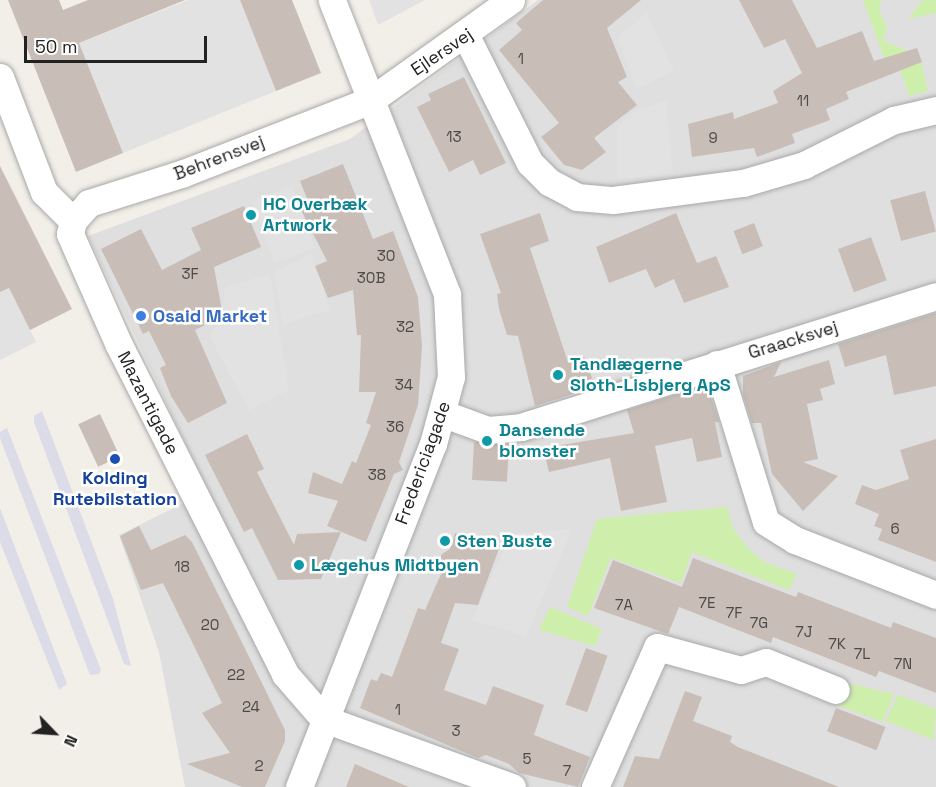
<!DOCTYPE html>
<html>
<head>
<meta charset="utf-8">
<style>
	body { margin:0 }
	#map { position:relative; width:936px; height:787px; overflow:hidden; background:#f2efe8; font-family:"Space Grotesk",sans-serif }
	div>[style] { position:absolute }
	.residential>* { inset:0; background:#e0dfdf }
	.grass>* { inset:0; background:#ceeeac }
	.parking>* { inset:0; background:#e2e2e2; transform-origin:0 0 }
	.plaza>* { inset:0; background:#dcdce8 }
	.building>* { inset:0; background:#c8beb7; transform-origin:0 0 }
	.roads { filter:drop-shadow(0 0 2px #a9a9a9) drop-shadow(0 0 2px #a9a9a9) }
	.minor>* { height:27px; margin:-13.5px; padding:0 13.5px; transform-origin:13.5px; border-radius:13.5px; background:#fff }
	.dots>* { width:16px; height:16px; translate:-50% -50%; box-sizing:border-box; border:3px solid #fff; border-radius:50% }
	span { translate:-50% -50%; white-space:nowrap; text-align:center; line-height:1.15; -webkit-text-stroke:5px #fff; paint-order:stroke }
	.number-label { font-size:15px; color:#4c4947 }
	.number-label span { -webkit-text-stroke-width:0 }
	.street-label { font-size:18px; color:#222 }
	.culture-label { font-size:18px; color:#0d838f; font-weight:700 }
	.left { translate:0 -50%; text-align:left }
	.shop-label { font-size:18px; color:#366cbe; font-weight:700 }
	.transit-label { font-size:18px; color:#164399; font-weight:700 }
	.north { position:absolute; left:24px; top:703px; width:60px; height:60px; -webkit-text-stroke:4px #fff; paint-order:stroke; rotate:115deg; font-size:16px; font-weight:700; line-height:24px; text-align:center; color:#222 }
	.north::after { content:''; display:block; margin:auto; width:21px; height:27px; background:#222; clip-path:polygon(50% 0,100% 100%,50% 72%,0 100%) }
	.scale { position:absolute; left:24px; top:36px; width:183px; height:27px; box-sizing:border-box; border:3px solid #222; border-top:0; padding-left:8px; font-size:18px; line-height:21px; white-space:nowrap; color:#222; -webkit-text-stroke:4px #fff; paint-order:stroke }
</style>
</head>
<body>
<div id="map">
	<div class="residential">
		<div style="clip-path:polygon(538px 0,936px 0,936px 787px,185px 787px,159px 652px,119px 535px,208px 491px,88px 236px,350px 139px)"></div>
	</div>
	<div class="grass">
		<div style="clip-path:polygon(863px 0,881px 0,879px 9px,887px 28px,883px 41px,920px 56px,928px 91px,909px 96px,895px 55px,884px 58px)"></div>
		<div style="clip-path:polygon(923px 0,936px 0,936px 13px,908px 19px)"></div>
		<div style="clip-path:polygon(727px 507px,733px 528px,747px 547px,764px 562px,797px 574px,789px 590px,692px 552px,681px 583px,611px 558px,588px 616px,567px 607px,597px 519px)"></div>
		<div style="clip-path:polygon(550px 607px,602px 629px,595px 646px,539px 630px)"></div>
		<div style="clip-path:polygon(848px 683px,894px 694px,883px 722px,837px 705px)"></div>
		<div style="clip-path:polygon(898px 695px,936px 709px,934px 740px,886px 721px)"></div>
	</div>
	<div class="parking">
		<div style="clip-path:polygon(188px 0,240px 0,276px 91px,123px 153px,79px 43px)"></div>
		<div style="clip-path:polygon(369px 0,425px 0,378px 25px)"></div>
		<div style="clip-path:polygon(646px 12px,674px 71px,637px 89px,617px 38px)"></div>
		<div style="clip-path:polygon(666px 101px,673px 174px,618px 179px,617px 128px,636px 110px)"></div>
		<div style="left:292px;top:186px;width:66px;height:43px;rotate:70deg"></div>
		<div style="clip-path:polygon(312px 254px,330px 310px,283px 324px,274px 272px)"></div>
		<div style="clip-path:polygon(270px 274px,289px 390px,249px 410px,209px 335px,221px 322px,225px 287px)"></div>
		<div style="clip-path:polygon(0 288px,9px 288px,36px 342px,0 360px)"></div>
		<div style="clip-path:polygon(572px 529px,526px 636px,472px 620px,511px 534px)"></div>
	</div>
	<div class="plaza">
		<div style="clip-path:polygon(42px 411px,113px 599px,131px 666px,124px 664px,34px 422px,34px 416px)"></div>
		<div style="clip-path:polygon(7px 428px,101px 670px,99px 674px,90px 675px,0 438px,0 432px)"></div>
		<div style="clip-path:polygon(0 508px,67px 684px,59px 690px,0 542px)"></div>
	</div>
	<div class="building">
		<div style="clip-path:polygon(8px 0,59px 0,63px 10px,88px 0,185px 0,79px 43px,123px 153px,76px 172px)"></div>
		<div style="clip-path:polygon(240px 0,292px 0,321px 73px,276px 91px)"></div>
		<div style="clip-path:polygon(543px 0,641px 0,607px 28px,627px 77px,618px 82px,637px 105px,594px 138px,606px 152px,582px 170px,564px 165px,541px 137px,559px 123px,499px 50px,522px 30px,516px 23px)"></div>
		<div style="clip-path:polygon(739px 0,792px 0,817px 48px,862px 31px,874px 61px,917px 48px,922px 62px,846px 92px,849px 99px,826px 109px,830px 120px,792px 134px,795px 143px,757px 157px,754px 148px,692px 157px,688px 124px,733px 112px,734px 119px,778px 103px,773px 91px,802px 73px,785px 39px,764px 48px)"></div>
		<div style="clip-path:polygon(464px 77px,506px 163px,480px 175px,473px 160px,449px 172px,417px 107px,431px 100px,428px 94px)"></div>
		<div style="clip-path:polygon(343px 164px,373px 239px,393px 231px,418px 297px,422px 346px,418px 405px,399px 462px,403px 470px,394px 474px,366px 542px,327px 526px,338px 501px,308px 493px,313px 472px,342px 484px,352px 461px,356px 463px,371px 425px,366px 423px,376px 392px,359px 392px,361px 335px,357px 335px,353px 290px,328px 298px,315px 266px,327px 261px,301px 210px,310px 206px,300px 181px)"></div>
		<div style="clip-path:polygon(0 166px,72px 309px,30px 330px,9px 288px,0 292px)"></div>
		<div style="left:925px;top:191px;width:42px;height:36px;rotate:75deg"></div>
		<div style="clip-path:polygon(244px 206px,261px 247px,214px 267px,223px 316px,195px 330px,227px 403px,188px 423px,171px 396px,160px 368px,166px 365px,149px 331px,143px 334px,101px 249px,141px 229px,162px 270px,201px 250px,191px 228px)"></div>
		<div style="clip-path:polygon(540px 213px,549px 241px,530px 248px,568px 362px,585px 357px,595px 387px,535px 406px,518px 336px,507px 335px,499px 309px,497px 294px,501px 293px,480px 234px)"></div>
		<div style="clip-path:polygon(676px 213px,697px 263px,716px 256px,729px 287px,684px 303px,674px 279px,655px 288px,646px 269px,609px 283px,596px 247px)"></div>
		<div style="left:754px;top:223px;width:25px;height:22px;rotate:69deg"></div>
		<div style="left:871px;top:237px;width:46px;height:35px;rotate:70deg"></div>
		<div style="clip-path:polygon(936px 313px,936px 386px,894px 395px,886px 355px,845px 367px,838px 344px)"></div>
		<div style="clip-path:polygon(829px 360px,835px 384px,820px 389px,823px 400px,807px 404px,818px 459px,803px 462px,838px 476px,803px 511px,772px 474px,761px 423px,752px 423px,743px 395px,743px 376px,781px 362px,774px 377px)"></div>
		<div style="clip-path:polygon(707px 385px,719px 422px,715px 422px,722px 457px,697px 462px,692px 438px,655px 446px,667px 502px,621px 511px,610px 458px,549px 472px,543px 448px,634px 433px,627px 410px)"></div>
		<div style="left:100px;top:414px;width:47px;height:24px;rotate:65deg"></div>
		<div style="clip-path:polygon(247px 434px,264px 469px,257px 472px,294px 545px,297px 534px,341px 532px,321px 579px,278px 580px,252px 528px,244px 532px,205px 455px)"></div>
		<div style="clip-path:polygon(936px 439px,936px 562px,878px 540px,882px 529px,874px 526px,879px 514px,855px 504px,862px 485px,876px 490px,909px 479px,900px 450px)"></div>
		<div style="left:474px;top:442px;width:35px;height:38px;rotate:3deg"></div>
		<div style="clip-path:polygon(139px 526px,151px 550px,185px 535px,192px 542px,226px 610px,285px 730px,285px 741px,265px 787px,242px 787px,187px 764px,230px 753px,202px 713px,222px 703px,163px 583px,141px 590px,120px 536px)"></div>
		<div style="clip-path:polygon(455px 533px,499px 549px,478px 605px,455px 603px,441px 643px,459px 649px,444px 690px,486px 705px,493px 686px,544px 705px,534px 735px,590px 757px,578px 787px,519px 773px,509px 764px,486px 755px,478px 758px,360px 708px,371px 679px,377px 681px,381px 673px,392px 677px,418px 608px,425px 610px,441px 574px,438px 565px,442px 554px,450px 549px)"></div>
		<div style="clip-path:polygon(693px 558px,796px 597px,798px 592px,891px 628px,893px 622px,936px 638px,936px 693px,879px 671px,876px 677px,773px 637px,771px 643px,679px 607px,668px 634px,594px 608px,613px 560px,682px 587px)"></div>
		<div style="left:586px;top:648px;width:23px;height:60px;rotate:20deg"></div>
		<div style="clip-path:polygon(685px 691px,702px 697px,693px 721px,732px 736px,730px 742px,738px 747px,839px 787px,623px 787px,635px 756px,659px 759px)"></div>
		<div style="left:836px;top:708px;width:53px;height:25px;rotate:21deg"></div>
		<div style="clip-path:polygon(355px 764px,409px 787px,346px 787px)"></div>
	</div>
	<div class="roads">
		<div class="minor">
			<div style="left:511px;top:0;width:172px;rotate:144.5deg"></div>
			<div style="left:371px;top:100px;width:201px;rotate:158.7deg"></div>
			<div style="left:184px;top:173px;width:100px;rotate:162.5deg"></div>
			<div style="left:89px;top:203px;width:24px;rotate:132deg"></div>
			<div style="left:73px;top:221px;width:13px;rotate:103deg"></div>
			<div style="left:70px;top:234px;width:121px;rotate:66.2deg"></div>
			<div style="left:119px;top:345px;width:369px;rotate:63.2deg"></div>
			<div style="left:285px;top:674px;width:60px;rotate:49.1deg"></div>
			<div style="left:324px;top:719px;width:200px;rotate:19.9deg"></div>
			<div style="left:466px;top:36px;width:142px;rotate:63.3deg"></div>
			<div style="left:530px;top:163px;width:27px;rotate:45deg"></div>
			<div style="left:549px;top:182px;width:32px;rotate:28deg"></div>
			<div style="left:577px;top:197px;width:36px;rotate:5deg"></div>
			<div style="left:613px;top:200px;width:131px;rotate:-7.5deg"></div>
			<div style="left:743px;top:183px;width:64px;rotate:-16.4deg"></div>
			<div style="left:804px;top:165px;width:101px;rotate:-26.6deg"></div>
			<div style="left:894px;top:120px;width:43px;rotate:-13.4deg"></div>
			<div style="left:0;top:77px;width:123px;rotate:69.1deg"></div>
			<div style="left:44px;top:192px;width:41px;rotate:45deg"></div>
			<div style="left:717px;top:364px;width:165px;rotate:72.8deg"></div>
			<div style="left:766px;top:522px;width:34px;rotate:32deg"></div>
			<div style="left:795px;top:540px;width:151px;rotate:21.3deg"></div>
			<div style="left:444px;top:414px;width:47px;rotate:20deg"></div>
			<div style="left:488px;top:430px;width:33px;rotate:-5deg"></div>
			<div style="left:521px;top:427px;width:435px;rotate:-17.5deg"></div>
			<div style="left:299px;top:787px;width:368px;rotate:-68.7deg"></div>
			<div style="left:433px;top:444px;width:69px;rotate:-75deg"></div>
			<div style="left:451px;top:377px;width:83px;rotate:-92.8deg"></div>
			<div style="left:447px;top:294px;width:316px;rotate:-111.4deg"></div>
			<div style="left:595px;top:787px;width:153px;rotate:-66.1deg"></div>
			<div style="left:657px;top:647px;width:87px;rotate:15.3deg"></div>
			<div style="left:741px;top:670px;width:26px;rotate:-18deg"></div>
			<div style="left:766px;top:662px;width:75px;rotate:21.8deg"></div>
		</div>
	</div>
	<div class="dots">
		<div style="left:251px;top:215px;background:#0f9aa8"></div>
		<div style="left:141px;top:316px;background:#3f7fe0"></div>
		<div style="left:558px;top:375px;background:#0f9aa8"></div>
		<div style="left:487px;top:441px;background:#0f9aa8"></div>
		<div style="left:115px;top:459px;background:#1a4fb4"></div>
		<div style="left:445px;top:541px;background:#0f9aa8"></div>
		<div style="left:299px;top:565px;background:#0f9aa8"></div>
	</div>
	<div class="number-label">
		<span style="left:521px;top:59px">1</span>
		<span style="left:803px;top:101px">11</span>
		<span style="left:454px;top:137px">13</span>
		<span style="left:713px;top:138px">9</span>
		<span style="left:386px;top:256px">30</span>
		<span style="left:190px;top:274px">3F</span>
		<span style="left:371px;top:278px">30B</span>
		<span style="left:405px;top:327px">32</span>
		<span style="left:404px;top:385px">34</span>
		<span style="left:395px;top:427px">36</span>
		<span style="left:377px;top:475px">38</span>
		<span style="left:895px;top:529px">6</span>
		<span style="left:182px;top:567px">18</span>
		<span style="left:707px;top:603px">7E</span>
		<span style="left:624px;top:605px">7A</span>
		<span style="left:734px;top:613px">7F</span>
		<span style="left:759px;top:623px">7G</span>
		<span style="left:210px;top:625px">20</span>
		<span style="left:804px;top:632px">7J</span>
		<span style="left:837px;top:644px">7K</span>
		<span style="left:862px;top:654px">7L</span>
		<span style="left:903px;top:664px">7N</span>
		<span style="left:236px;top:675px">22</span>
		<span style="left:251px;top:707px">24</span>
		<span style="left:398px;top:710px">1</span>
		<span style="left:456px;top:731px">3</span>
		<span style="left:527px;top:759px">5</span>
		<span style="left:259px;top:766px">2</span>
		<span style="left:567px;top:771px">7</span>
	</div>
	<div class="street-label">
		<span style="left:442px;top:52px;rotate:-34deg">Ejlersvej</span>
		<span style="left:219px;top:158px;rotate:-21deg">Behrensvej</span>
		<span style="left:793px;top:340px;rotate:-17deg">Graacksvej</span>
		<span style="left:148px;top:403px;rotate:63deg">Mazantigade</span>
		<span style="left:423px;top:463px;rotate:-70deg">Fredericiagade</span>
	</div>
	<div class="culture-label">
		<span class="left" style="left:263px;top:215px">HC Overbæk<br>Artwork</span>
		<span class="left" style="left:570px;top:375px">Tandlægerne<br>Sloth-Lisbjerg ApS</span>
		<span class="left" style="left:499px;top:441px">Dansende<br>blomster</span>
		<span class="left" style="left:457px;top:541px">Sten Buste</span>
		<span class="left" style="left:311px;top:565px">Lægehus Midtbyen</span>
	</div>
	<div class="shop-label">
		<span class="left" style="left:153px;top:316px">Osaid Market</span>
	</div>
	<div class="transit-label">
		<span style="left:115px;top:489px">Kolding<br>Rutebilstation</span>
	</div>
	<div class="north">N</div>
	<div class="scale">50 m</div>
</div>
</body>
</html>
